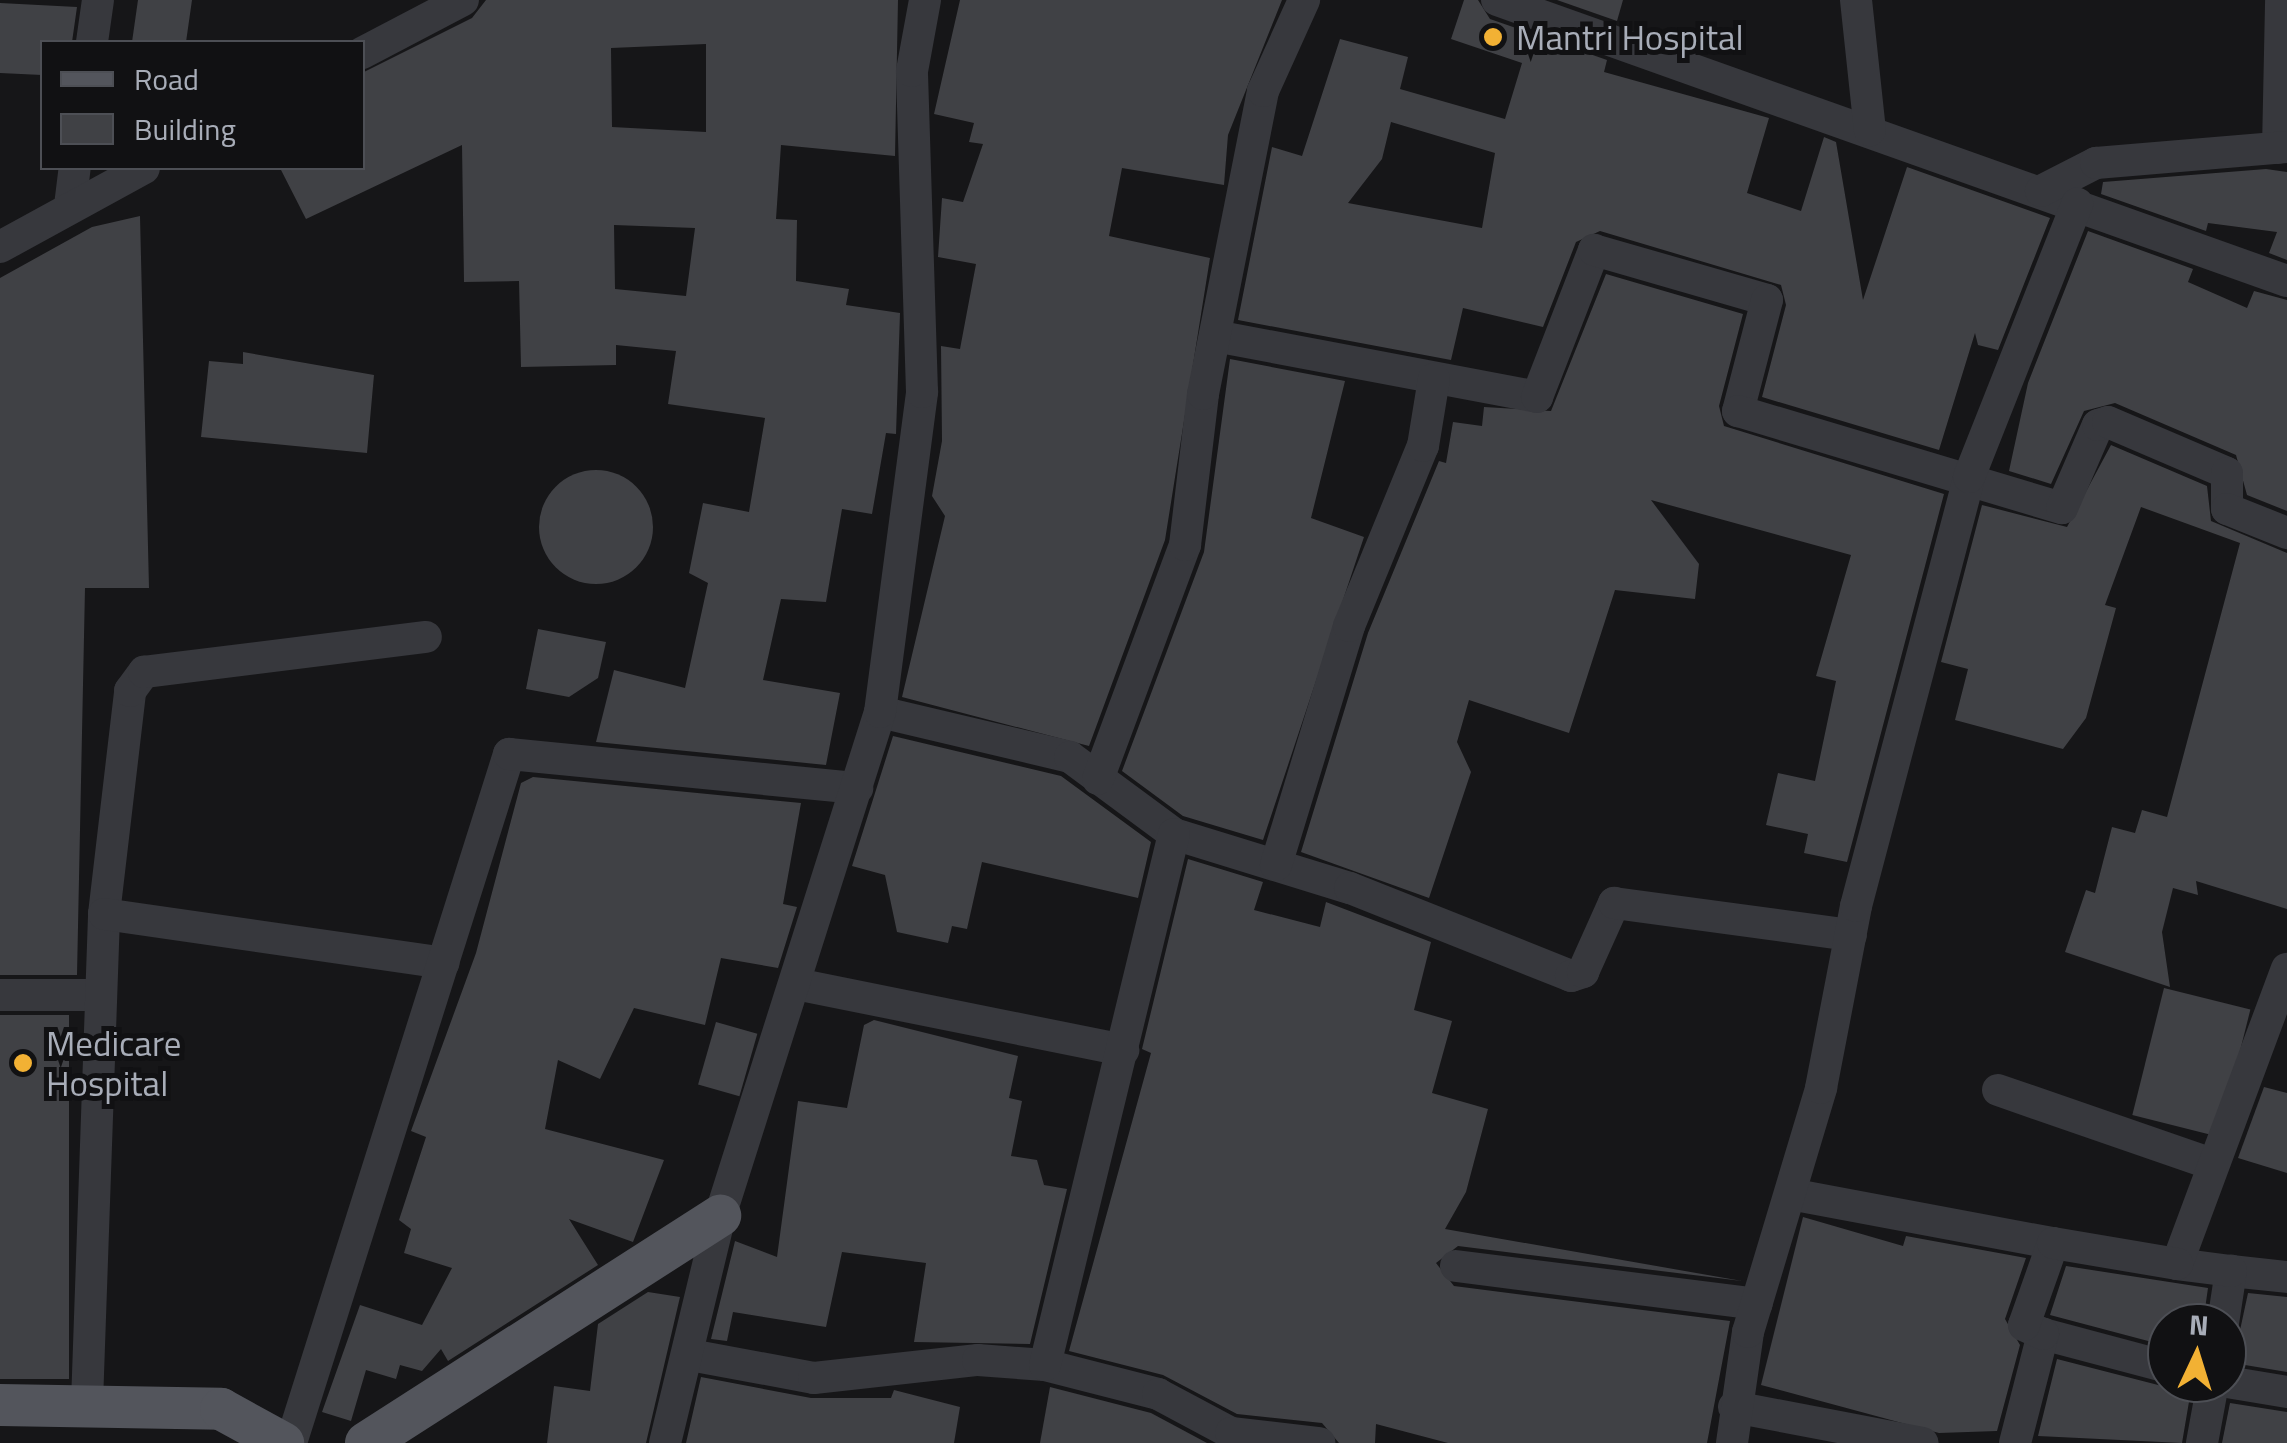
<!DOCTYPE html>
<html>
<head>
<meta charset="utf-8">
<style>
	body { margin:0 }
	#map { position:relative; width:2287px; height:1443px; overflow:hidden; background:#161618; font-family:"Titillium Web",sans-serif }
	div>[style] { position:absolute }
	.building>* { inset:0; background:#404145; transform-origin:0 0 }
	.round { border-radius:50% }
	.minor>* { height:32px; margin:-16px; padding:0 16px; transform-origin:16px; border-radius:16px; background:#37383d }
	.major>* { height:42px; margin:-21px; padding:0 21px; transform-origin:21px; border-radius:21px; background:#53555c }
	.dots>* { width:28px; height:28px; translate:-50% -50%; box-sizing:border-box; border:5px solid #111113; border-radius:50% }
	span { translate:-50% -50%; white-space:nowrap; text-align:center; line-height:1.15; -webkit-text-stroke:10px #111113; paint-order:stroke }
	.poi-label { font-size:35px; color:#a8adb8 }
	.left { translate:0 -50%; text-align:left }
	.legend { position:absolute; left:40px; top:40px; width:325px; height:130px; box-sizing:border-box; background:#111113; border:2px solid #4d4f55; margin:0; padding:12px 18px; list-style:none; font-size:30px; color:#a8adb8 }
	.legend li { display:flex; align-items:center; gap:20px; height:50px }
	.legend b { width:50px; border:2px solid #4d4f55 }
	.north { position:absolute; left:2147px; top:1303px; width:100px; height:100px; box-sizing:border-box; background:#111113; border:2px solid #4d4f55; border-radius:50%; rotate:4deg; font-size:28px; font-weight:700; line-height:40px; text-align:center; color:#a8adb8 }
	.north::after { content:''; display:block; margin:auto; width:35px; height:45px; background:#f2b134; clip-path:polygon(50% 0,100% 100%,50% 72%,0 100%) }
</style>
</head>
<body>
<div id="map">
	<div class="building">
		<div style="clip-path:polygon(138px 0,192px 0,186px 42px,132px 42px)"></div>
		<div style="clip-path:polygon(evenodd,486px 0,898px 0,895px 156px,781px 145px,776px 219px,797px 220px,796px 281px,849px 289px,846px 305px,900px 313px,896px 434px,886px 433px,872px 514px,842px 509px,826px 602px,781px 599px,763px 680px,840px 693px,826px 765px,596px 742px,614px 670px,685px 688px,708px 583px,689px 573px,703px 503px,749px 512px,765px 418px,668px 404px,676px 351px,616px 345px,616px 365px,521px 367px,519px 281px,464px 282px,462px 145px,306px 219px,280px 168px,362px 168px,362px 73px,472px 18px,486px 0,706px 44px,706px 132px,612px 127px,611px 48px,706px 44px,486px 0,614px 225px,695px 228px,686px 296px,615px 289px,614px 225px)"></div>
		<div style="clip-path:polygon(960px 0,1282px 0,1228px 135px,1224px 185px,1122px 168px,1109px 236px,1210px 258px,1165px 540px,1089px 746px,902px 697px,945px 516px,932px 496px,942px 441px,941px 346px,960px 349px,976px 264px,938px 257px,942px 198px,963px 202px,983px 144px,969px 142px,974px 123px,934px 114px)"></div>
		<div style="clip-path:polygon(evenodd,1464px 0,1478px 0,1490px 19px,1607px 60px,1604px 72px,1769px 118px,1747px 193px,1801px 211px,1824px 137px,1836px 142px,1863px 300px,1907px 167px,2050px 218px,1998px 350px,1978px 345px,1975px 333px,1939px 450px,1762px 397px,1786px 305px,1781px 285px,1600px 231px,1576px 242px,1543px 327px,1463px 308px,1451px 360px,1238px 320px,1272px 147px,1302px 156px,1340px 39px,1408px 57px,1400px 89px,1505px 119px,1522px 63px,1451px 39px,1464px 0,1391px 122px,1495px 153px,1482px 228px,1348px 203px,1382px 159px,1391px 122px)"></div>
		<div style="clip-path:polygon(1557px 0,1623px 0,1617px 21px)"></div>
		<div style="clip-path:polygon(0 3px,77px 7px,72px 42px,42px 42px,42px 75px,0 73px)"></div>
		<div style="clip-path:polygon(2266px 169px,2287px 172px,2287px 260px,2269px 253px,2277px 232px,2208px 223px,2206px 231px,2101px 194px,2103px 182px)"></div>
		<div style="clip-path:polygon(140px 216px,149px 588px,85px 588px,77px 975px,0 975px,0 278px,92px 227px)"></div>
		<div style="clip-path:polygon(2088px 231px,2193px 269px,2188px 282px,2247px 308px,2254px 291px,2287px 300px,2287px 511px,2247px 495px,2236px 455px,2115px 403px,2084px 411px,2051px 484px,2009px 471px,2028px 383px)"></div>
		<div style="clip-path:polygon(1606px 274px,1743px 314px,1719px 406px,1724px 426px,1944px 494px,1847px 862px,1804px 853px,1808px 834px,1766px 825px,1778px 773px,1815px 781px,1836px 681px,1816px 676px,1851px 555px,1651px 500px,1699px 564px,1695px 599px,1615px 590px,1569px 733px,1469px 700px,1457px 742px,1471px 772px,1429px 898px,1301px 852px,1368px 633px,1439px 461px,1446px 463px,1453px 422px,1482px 426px,1484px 407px,1551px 411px)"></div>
		<div style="clip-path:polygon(243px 352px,374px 375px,367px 453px,201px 437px,209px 361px,243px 364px)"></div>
		<div style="clip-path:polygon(1230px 359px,1345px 381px,1311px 518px,1364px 537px,1263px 840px,1183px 816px,1122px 771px,1204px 552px)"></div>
		<div style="clip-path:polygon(2111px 445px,2207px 486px,2211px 521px,2287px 553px,2287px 909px,2196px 881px,2198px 895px,2173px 888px,2162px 932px,2170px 987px,2065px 952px,2086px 890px,2095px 893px,2112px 827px,2135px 833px,2142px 810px,2167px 817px,2240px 543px,2141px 507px,2105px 605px,2116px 608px,2086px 718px,2063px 749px,1955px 720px,1968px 669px,1941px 662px,1982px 505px,2067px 527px)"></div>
		<div class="round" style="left:539px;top:470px;width:114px;height:114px"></div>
		<div style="clip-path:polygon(538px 629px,606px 642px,598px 678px,569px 697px,526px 689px)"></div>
		<div style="clip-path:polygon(893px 736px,1061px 776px,1151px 842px,1138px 898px,982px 862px,967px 929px,952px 926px,948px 943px,897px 932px,885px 875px,852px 866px)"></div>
		<div style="clip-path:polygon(533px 777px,801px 803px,783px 904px,797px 907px,778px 968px,721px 958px,705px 1025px,634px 1008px,600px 1079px,558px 1060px,545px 1129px,664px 1160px,633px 1242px,569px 1219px,598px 1265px,448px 1361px,441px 1349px,422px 1371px,400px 1365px,396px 1379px,366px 1370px,351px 1421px,322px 1412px,360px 1305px,422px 1325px,452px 1268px,404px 1253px,411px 1229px,399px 1220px,426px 1137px,411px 1131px,476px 953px,521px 783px)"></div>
		<div style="clip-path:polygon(1188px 859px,1263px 882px,1254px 910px,1320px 927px,1326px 902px,1431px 942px,1414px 1010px,1452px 1021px,1432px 1093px,1488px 1109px,1466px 1192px,1445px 1229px,1742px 1281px,1458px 1246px,1436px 1263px,1454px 1286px,1730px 1321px,1707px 1443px,1448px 1443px,1376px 1424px,1375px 1443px,1339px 1443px,1322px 1423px,1237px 1414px,1163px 1375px,1069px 1351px,1151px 1053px,1142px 1049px)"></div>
		<div style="left:2164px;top:988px;width:89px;height:131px;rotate:14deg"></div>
		<div style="left:0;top:1015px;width:69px;height:364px"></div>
		<div style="clip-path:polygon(874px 1020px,1018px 1056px,1009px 1098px,1022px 1101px,1011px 1156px,1037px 1160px,1044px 1185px,1067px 1189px,1030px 1344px,914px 1342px,926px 1263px,842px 1252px,826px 1327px,733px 1312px,727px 1341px,711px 1339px,735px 1241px,777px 1257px,798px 1101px,847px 1108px,864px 1025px)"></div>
		<div style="left:716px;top:1022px;width:43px;height:65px;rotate:16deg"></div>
		<div style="clip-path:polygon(2264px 1087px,2287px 1093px,2287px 1173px,2238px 1158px)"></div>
		<div style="clip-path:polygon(1803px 1217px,1903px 1246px,1906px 1236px,2026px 1258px,2005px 1319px,2020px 1345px,1997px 1431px,1939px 1433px,1761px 1385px)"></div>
		<div style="clip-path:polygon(2066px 1266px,2208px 1288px,2203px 1323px,2167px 1323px,2167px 1346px,2050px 1315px)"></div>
		<div style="clip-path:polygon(648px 1292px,680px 1297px,646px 1443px,547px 1443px,554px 1386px,590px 1391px,598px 1324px)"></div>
		<div style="clip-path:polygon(2248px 1293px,2287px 1297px,2287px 1372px,2233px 1363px)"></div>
		<div style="clip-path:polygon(2057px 1359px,2162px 1386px,2192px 1384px,2182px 1443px,2038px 1436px)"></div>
		<div style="clip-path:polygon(701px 1377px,811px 1398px,891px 1398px,894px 1390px,960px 1407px,954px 1443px,686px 1443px)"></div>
		<div style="clip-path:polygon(1050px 1387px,1151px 1413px,1207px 1443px,1040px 1443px)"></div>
		<div style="clip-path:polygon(2230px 1403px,2287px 1412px,2287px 1443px,2222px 1443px)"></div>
	</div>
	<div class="minor">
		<div style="left:1497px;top:0;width:838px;rotate:19.58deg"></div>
		<div style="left:1856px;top:0;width:131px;rotate:83.9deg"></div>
		<div style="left:92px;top:42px;width:42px;rotate:-81.9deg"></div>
		<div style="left:362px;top:53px;width:114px;rotate:-27.7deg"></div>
		<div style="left:2278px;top:148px;width:148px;rotate:-88.8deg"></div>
		<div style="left:2041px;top:191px;width:62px;rotate:-27deg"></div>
		<div style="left:2096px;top:163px;width:192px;rotate:-4.8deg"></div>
		<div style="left:70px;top:206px;width:38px;rotate:-83deg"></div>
		<div style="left:0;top:247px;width:164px;rotate:-28.7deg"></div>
		<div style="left:1215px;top:336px;width:328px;rotate:10.7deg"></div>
		<div style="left:1537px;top:397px;width:158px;rotate:-68.8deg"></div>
		<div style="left:1594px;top:250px;width:180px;rotate:16.1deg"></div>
		<div style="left:1767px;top:300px;width:115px;rotate:104.6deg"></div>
		<div style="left:1738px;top:411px;width:338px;rotate:16.7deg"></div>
		<div style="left:2062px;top:508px;width:90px;rotate:-66.6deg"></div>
		<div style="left:2098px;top:425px;width:10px;rotate:-17deg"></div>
		<div style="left:2108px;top:422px;width:129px;rotate:23.2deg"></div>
		<div style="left:2227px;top:473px;width:36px;rotate:90deg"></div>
		<div style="left:2227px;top:509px;width:65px;rotate:21.8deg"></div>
		<div style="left:880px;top:712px;width:195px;rotate:13.3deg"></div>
		<div style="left:1070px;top:757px;width:129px;rotate:36.5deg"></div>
		<div style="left:1174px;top:834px;width:184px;rotate:17.1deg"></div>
		<div style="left:1350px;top:888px;width:238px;rotate:21.7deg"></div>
		<div style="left:1571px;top:976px;width:13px;rotate:-18deg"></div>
		<div style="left:1583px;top:972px;width:76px;rotate:-65.8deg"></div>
		<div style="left:1614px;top:903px;width:239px;rotate:7.7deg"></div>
		<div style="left:1098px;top:779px;width:250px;rotate:-69.6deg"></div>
		<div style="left:1185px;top:545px;width:152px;rotate:-83.2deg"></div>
		<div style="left:1203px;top:394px;width:309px;rotate:-78.8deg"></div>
		<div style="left:1263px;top:91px;width:100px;rotate:-65.7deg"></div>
		<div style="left:1276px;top:865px;width:250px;rotate:-73deg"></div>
		<div style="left:1349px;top:626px;width:195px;rotate:-67.7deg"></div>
		<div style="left:1423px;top:446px;width:68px;rotate:-80.7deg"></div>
		<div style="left:104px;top:914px;width:225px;rotate:-83.3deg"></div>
		<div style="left:130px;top:691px;width:24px;rotate:-54deg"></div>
		<div style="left:144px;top:672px;width:284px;rotate:-7.1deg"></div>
		<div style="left:796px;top:984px;width:334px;rotate:11.4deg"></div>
		<div style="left:0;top:995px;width:101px"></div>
		<div style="left:1998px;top:1090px;width:226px;rotate:19.1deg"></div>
		<div style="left:1790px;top:1194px;width:268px;rotate:10.6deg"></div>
		<div style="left:1456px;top:1266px;width:303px;rotate:7.2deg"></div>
		<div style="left:2231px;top:1271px;width:56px;rotate:6.1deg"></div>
		<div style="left:2223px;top:1323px;width:53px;rotate:-81.3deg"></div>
		<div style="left:2231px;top:1271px;width:54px;rotate:-172.6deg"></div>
		<div style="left:2177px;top:1264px;width:315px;rotate:-69.6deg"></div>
		<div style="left:2043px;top:1334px;width:128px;rotate:14.9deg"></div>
		<div style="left:690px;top:1355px;width:126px;rotate:10.5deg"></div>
		<div style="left:814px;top:1378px;width:165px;rotate:-6.3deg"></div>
		<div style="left:978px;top:1360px;width:67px;rotate:4.3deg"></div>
		<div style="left:1045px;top:1365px;width:117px;rotate:14.4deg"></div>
		<div style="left:1158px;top:1394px;width:83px;rotate:28.1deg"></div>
		<div style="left:1231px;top:1433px;width:89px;rotate:6.5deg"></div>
		<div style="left:1045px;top:1365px;width:546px;rotate:-76.35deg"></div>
		<div style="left:2227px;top:1382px;width:61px;rotate:9.5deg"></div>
		<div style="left:87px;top:1403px;width:489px;rotate:-88deg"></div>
		<div style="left:104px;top:914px;width:343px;rotate:8.2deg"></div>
		<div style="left:1734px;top:1407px;width:192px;rotate:10.8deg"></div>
		<div style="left:291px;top:1443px;width:723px;rotate:-72.44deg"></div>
		<div style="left:509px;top:754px;width:350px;rotate:5.6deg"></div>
		<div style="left:665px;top:1443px;width:234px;rotate:-76.4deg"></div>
		<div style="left:720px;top:1216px;width:529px;rotate:-72.39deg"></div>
		<div style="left:880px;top:712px;width:323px;rotate:-82.5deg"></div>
		<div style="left:922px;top:392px;width:321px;rotate:-91.8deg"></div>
		<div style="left:912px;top:71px;width:72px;rotate:-79.6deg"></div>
		<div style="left:1732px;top:1443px;width:112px;rotate:-81.8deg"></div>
		<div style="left:1748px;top:1332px;width:255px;rotate:-73.3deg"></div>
		<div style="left:1821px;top:1088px;width:185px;rotate:-79.1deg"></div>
		<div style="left:1856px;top:906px;width:444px;rotate:-75.2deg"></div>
		<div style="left:1969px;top:477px;width:294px;rotate:-68.4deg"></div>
		<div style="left:2015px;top:1443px;width:113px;rotate:-75.6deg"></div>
		<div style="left:2043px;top:1334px;width:21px;rotate:-155deg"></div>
		<div style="left:2024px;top:1325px;width:87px;rotate:-70.5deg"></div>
		<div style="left:2053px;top:1243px;width:126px;rotate:9.6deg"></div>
		<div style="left:2202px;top:1443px;width:61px;rotate:-79.6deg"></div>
	</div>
	<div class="major">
		<div style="left:0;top:1405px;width:221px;rotate:1deg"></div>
		<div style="left:221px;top:1409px;width:71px;rotate:28.7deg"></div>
		<div style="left:366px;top:1443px;width:421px;rotate:-32.7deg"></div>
	</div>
	<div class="dots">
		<div style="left:1493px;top:37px;background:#f2b134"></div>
		<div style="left:23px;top:1063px;background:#f2b134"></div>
	</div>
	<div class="poi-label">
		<span class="left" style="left:1516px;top:37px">Mantri Hospital</span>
		<span class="left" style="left:46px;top:1063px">Medicare<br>Hospital</span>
	</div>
	<ul class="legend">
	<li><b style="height:12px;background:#53555c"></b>Road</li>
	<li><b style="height:28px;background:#404145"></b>Building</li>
	</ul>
	<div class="north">N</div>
</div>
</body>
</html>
